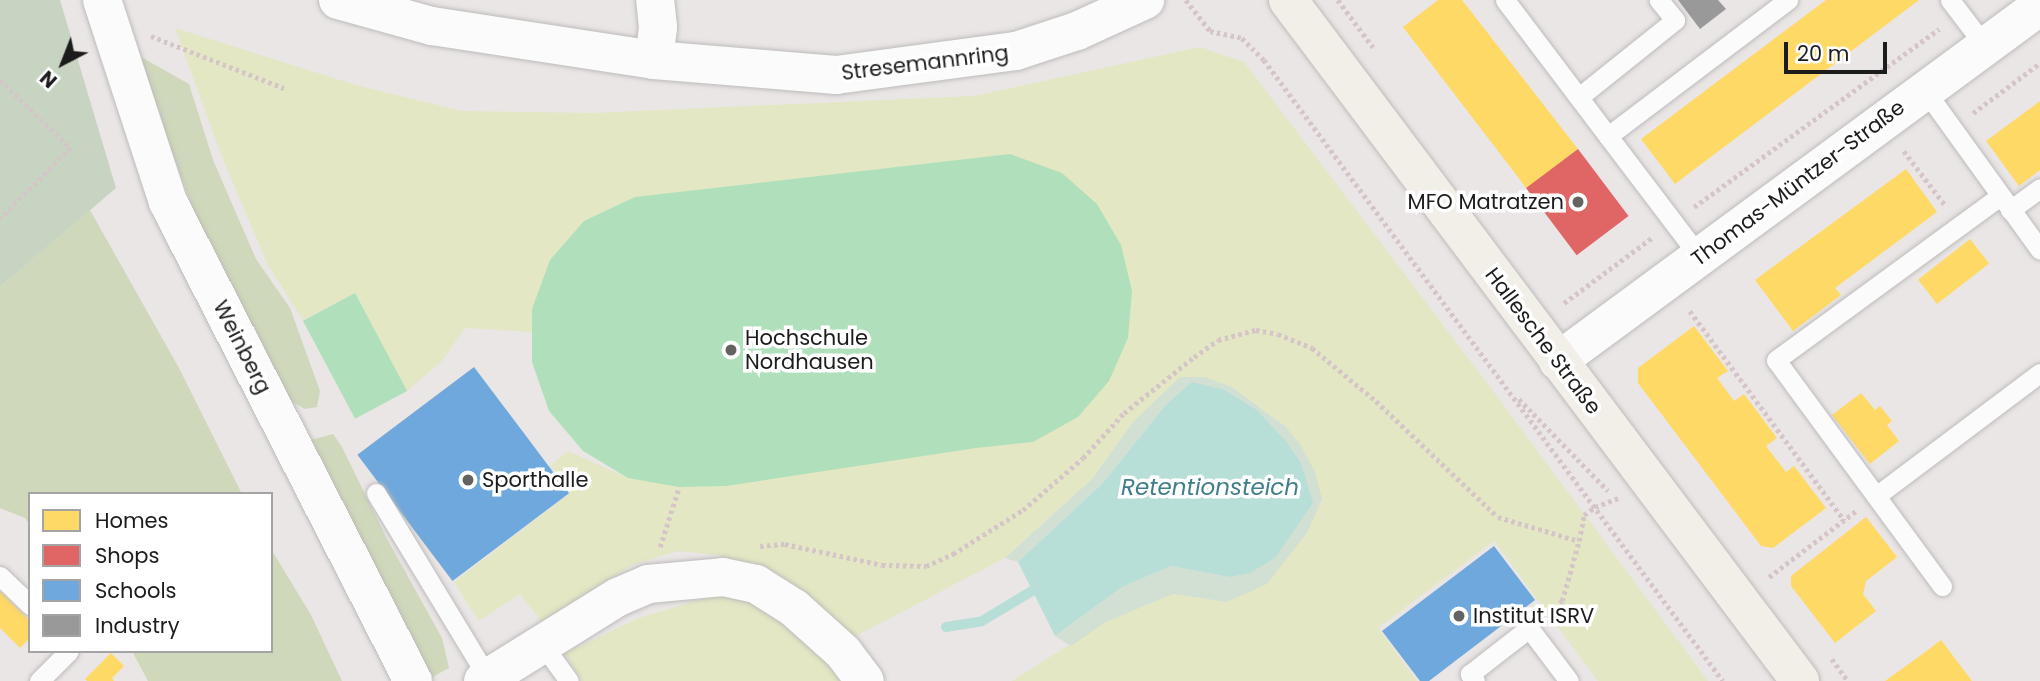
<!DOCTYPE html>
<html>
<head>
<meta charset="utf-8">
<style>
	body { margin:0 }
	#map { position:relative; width:2040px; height:681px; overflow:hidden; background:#eae6e5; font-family:Poppins,sans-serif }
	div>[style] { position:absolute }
	.grass>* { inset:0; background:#e3e7c3 }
	.forest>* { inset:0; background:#cfd8ba }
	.wetland>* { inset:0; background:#d2e0d3 }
	.cemetery>* { inset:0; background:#c7d4c1 }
	.pitch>* { inset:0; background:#b0e0bb; transform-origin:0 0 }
	.water>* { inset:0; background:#b8ded8 }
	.homes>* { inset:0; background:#ffd966; transform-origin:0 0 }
	.shops>* { inset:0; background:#e06666; transform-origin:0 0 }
	.schools>* { inset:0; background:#6fa8dc; transform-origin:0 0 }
	.industry>* { inset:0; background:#999 }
	.stream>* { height:10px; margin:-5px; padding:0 5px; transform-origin:5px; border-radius:5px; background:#b8ded8 }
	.path>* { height:4.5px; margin-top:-2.25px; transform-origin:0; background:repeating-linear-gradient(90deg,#d5c5c9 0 3.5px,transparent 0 7px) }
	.roads { filter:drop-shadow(0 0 2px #bdbcbb) drop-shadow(0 0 2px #bdbcbb) }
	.lane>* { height:19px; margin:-9.5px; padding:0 9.5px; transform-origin:9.5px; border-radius:9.5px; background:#fcfbfb }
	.street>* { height:38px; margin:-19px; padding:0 19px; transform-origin:19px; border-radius:19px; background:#fcfbfb }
	.secondary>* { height:38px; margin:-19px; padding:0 19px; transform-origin:19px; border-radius:19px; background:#f2efe9 }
	.dots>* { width:19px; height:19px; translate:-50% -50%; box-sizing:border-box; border:4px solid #fff; border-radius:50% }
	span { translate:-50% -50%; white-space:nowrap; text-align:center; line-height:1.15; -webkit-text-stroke:7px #fff; paint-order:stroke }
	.street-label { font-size:21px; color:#1c1c1c }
	.poi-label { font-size:21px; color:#1c1c1c }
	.right { translate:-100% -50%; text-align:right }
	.left { translate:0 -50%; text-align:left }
	.water-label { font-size:23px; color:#407f8a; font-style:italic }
	.legend { position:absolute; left:28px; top:492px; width:245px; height:161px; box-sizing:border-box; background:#fff; border:2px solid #a4a4a4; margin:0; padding:9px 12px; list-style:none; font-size:21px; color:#1c1c1c }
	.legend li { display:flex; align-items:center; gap:14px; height:35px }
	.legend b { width:35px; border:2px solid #a4a4a4 }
	.north { position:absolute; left:28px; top:28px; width:70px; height:70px; -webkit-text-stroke:5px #fff; paint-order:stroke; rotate:222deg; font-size:19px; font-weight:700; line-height:28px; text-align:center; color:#1c1c1c }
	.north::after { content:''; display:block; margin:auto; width:24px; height:32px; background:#1c1c1c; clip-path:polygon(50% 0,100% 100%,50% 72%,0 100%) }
	.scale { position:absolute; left:1784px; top:42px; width:103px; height:32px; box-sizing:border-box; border:4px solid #1c1c1c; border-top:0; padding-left:9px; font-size:21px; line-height:24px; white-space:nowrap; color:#1c1c1c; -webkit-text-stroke:5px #fff; paint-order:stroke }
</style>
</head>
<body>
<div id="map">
	<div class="grass">
		<div style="clip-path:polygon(175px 28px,356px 85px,462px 111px,593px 113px,974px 96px,1200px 47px,1244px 62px,1487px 383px,1708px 681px,1598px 681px,1494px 541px,1378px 628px,1417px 681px,1012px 681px,1104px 623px,1173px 594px,1227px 602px,1285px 426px,1232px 387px,1133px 422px,1093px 478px,1005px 558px,850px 639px,766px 570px,717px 555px,678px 551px,632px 565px,542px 622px,520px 594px,479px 621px,454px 582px,570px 493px,550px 466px,568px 451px,628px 478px,1032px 442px,532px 309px,532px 332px,465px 328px,441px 362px,407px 391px,355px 293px,303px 320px,268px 265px,222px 157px)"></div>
		<div style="clip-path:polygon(732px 590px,781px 613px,844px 681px,582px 681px,565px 653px,639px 618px)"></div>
	</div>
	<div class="forest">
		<div style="clip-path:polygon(134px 53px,189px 84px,213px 160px,256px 259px,290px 308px,320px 391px,317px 407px,305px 409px,294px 403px,276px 381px,206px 242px)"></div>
		<div style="clip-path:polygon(90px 210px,179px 368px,242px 494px,30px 494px,30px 525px,25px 518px,0 508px,0 287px)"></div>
		<div style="clip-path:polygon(333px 434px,342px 447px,386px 537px,442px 638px,449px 668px,425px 681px,307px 441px)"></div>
		<div style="clip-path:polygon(271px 549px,311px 615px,342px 681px,148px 681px,132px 651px,271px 651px)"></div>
	</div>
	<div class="wetland">
		<div style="clip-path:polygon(1180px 377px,1205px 377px,1232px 387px,1285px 426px,1300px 444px,1315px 472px,1322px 499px,1307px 533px,1267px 584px,1227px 602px,1173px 594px,1104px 623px,1071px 646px,1055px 636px,1122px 587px,1171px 566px,1229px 577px,1285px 440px,1257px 410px,1225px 390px,1165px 406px,1102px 484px,1018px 562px,1005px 558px,1093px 478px,1133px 422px)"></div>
	</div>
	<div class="cemetery">
		<div style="clip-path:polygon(0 0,60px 0,116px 188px,0 287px)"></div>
	</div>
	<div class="pitch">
		<div style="clip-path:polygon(1010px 154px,1062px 173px,1097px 204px,1121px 245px,1132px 291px,1128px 338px,1109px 381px,1078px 417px,1033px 442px,976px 448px,726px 486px,679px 487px,628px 478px,583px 451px,549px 411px,532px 362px,532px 309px,550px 260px,584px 221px,635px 197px)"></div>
		<div style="left:355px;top:293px;width:111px;height:59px;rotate:62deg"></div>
	</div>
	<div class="water">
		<div style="clip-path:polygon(1192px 382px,1225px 390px,1257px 410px,1285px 440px,1301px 463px,1313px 503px,1275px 558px,1250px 573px,1229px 577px,1171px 566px,1122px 587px,1055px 636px,1018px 562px,1102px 484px,1165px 406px)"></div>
	</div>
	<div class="homes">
		<div style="clip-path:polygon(1438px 0,1462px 0,1578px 149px,1527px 189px,1403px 27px)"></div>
		<div style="clip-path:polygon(1826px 0,1919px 0,1675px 184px,1641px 139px)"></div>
		<div style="clip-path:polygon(2040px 101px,2040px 170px,2019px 186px,1986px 141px)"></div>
		<div style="clip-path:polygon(1906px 169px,1937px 212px,1835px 288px,1841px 295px,1793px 331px,1755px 280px)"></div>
		<div style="left:1970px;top:239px;width:31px;height:66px;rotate:52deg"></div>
		<div style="clip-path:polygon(1694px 326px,1728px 371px,1717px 378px,1734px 401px,1744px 394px,1777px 438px,1766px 446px,1786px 472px,1794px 466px,1826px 508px,1773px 548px,1761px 546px,1638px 383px,1638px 368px)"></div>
		<div style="clip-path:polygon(1861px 393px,1875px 410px,1880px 406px,1892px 421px,1887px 425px,1899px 441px,1870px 464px,1832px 415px)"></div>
		<div style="clip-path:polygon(1866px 517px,1897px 557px,1866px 581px,1863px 594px,1876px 611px,1835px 643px,1791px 586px,1791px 576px)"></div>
		<div style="clip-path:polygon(0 591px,30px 621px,30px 638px,20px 648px,0 628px)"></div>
		<div style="clip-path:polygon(1941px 640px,1972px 681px,1885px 681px,1917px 658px)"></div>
		<div style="clip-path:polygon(111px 653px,124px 666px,112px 678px,114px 681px,87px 681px,85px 679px)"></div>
	</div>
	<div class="shops">
		<div style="left:1578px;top:149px;width:84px;height:65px;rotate:53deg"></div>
	</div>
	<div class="schools">
		<div style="left:474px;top:367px;width:158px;height:146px;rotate:53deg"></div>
		<div style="clip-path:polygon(1494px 546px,1535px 600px,1429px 681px,1420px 681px,1382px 631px)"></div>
	</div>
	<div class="industry">
		<div style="clip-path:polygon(1678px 0,1718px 0,1726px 9px,1700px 29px)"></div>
	</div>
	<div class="stream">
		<div style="left:946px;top:627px;width:36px;rotate:-9deg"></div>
		<div style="left:982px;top:621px;width:58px;rotate:-31deg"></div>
	</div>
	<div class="path">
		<div style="left:1186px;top:0;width:39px;rotate:52deg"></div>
		<div style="left:1210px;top:31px;width:33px;rotate:12deg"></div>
		<div style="left:1242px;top:38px;width:31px;rotate:45deg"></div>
		<div style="left:1264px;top:60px;width:772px;rotate:53.53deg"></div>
		<div style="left:1338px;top:0;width:59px;rotate:53.3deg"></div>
		<div style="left:151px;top:36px;width:143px;rotate:21.4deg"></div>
		<div style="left:0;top:80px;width:98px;rotate:43.8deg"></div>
		<div style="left:71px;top:148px;width:100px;rotate:135deg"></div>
		<div style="left:1973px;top:113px;width:84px;rotate:-36.7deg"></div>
		<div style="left:1904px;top:151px;width:68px;rotate:52.8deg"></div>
		<div style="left:1694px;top:207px;width:303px;rotate:-36deg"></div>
		<div style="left:1564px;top:303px;width:111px;rotate:-36.6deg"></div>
		<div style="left:1690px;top:311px;width:260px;rotate:53.6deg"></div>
		<div style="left:1519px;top:399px;width:128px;rotate:45.9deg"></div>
		<div style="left:760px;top:546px;width:25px;rotate:-5deg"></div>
		<div style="left:785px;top:544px;width:99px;rotate:12.2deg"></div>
		<div style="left:882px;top:565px;width:44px;rotate:1.3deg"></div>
		<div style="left:926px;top:566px;width:30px;rotate:-24deg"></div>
		<div style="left:953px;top:554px;width:83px;rotate:-32.2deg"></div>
		<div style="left:1023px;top:510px;width:79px;rotate:-40.9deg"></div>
		<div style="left:1083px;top:458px;width:61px;rotate:-47.7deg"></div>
		<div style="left:1124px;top:413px;width:90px;rotate:-38.7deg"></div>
		<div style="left:1194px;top:357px;width:29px;rotate:-35deg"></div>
		<div style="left:1218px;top:340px;width:39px;rotate:-15deg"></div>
		<div style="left:1256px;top:330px;width:22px;rotate:10deg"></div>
		<div style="left:1278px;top:334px;width:37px;rotate:22deg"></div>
		<div style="left:1312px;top:348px;width:83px;rotate:39.6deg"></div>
		<div style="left:1376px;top:401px;width:168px;rotate:43.6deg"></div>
		<div style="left:1498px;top:517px;width:84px;rotate:16.5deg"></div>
		<div style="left:1579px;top:541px;width:26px;rotate:-79deg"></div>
		<div style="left:1584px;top:515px;width:14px;rotate:-36deg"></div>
		<div style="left:1595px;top:507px;width:26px;rotate:-21deg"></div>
		<div style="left:660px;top:547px;width:63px;rotate:-72.4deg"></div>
		<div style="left:1769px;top:577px;width:109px;rotate:-37.2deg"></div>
		<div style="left:1549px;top:612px;width:17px;rotate:-40deg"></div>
		<div style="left:1562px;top:601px;width:62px;rotate:-74.2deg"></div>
		<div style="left:1832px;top:659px;width:27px;rotate:54deg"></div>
	</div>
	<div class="roads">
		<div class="lane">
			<div style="left:1505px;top:0;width:171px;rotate:52.9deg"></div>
			<div style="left:1950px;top:0;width:58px;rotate:52.7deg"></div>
			<div style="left:1924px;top:89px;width:198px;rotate:54.2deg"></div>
			<div style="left:1579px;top:97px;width:123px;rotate:-38.7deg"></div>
			<div style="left:1675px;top:20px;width:26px;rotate:-129deg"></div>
			<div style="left:2010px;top:210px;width:37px;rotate:-36deg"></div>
			<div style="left:1699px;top:256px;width:151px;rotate:-127.2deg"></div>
			<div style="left:1608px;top:136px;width:226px;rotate:-37.1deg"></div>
			<div style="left:376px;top:493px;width:216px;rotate:58.8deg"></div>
			<div style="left:1876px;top:496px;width:205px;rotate:-36.9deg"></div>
			<div style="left:0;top:576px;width:42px;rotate:44deg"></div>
			<div style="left:1942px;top:586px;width:280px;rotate:-126.3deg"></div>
			<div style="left:1776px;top:360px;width:278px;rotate:-36.2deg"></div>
			<div style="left:543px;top:645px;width:44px;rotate:54.2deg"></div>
			<div style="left:39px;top:681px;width:42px;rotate:-45deg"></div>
			<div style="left:1475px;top:681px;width:9px;rotate:-126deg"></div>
			<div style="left:1470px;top:674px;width:75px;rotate:-37.9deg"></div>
			<div style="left:1529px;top:628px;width:66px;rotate:53deg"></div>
		</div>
		<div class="street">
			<div style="left:102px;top:0;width:213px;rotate:71.9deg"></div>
			<div style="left:168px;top:202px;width:538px;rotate:62.91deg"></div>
			<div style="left:338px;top:0;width:98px;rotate:15.5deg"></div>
			<div style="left:432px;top:26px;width:225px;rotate:8.7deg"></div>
			<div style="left:654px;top:60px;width:183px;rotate:4.7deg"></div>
			<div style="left:836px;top:75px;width:182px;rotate:-7.6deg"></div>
			<div style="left:1016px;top:51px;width:64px;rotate:-18.2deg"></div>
			<div style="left:1077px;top:31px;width:75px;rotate:-24.5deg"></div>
			<div style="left:654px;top:60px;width:33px;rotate:-83deg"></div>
			<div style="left:658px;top:27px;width:27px;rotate:-96deg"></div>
			<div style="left:1558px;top:361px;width:599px;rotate:-36.37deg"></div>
			<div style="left:483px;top:681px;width:159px;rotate:-31.9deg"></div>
			<div style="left:618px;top:597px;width:33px;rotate:-23deg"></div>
			<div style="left:648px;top:584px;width:75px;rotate:-5.3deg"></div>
			<div style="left:723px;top:577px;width:34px;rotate:12deg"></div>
			<div style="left:756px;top:584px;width:45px;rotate:32.3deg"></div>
			<div style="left:794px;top:608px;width:66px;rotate:41.9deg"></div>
			<div style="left:843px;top:652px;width:36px;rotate:53deg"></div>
		</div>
		<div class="secondary">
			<div style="left:1288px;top:0;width:852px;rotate:53.06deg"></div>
		</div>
	</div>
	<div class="dots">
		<div style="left:1578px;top:202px;background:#646362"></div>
		<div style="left:731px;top:350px;background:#646362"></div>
		<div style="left:468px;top:480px;background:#646362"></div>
		<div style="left:1459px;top:616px;background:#646362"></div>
	</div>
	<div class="street-label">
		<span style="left:925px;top:63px;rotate:-7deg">Stresemannring</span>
		<span style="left:1798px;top:183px;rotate:-37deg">Thomas-Müntzer-Straße</span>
		<span style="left:1543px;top:341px;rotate:53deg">Hallesche Straße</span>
		<span style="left:242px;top:347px;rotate:63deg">Weinberg</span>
	</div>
	<div class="poi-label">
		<span class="right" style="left:1564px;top:202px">MFO Matratzen</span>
		<span class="left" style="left:745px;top:350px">Hochschule<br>Nordhausen</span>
		<span class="left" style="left:482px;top:480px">Sporthalle</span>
		<span class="left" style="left:1473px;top:616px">Institut ISRV</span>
	</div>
	<div class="water-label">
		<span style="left:1210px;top:487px">Retentionsteich</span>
	</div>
	<ul class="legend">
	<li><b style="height:19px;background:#ffd966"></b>Homes</li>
	<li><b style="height:19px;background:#e06666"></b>Shops</li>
	<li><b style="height:19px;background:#6fa8dc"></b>Schools</li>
	<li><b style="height:19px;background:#999"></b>Industry</li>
	</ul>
	<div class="north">N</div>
	<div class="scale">20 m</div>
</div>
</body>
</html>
